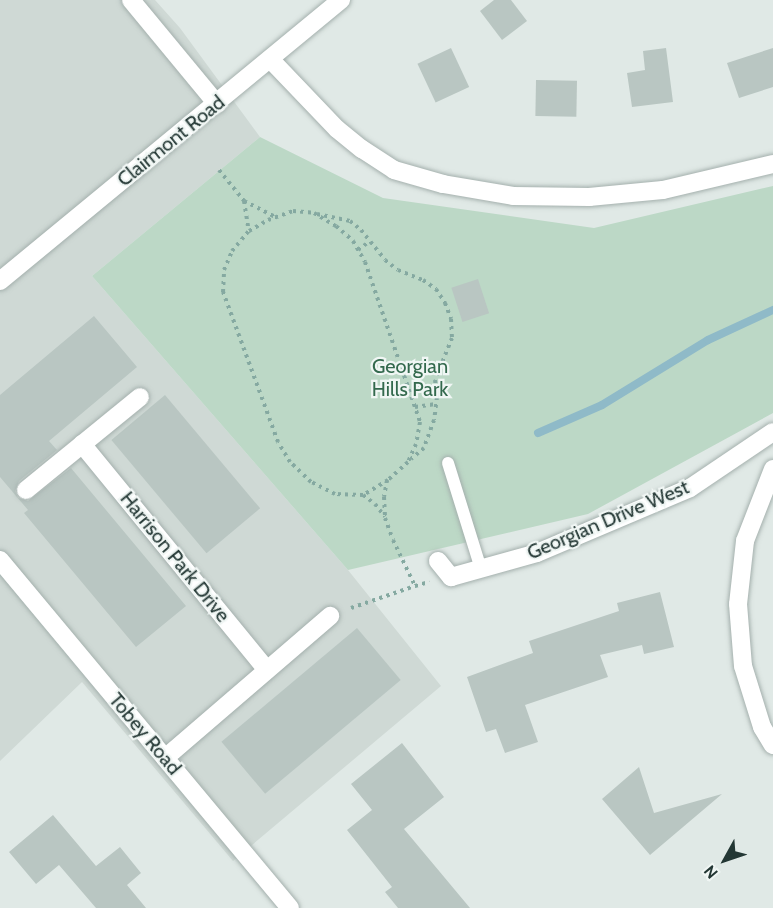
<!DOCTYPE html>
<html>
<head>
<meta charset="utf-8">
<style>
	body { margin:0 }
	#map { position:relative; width:773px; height:908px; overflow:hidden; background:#e0e9e6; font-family:Cabin,sans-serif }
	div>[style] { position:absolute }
	.built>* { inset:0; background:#cfd9d5 }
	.green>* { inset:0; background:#bcd8c6 }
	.stream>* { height:8px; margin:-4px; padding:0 4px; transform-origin:4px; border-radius:4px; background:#8fbac8 }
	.building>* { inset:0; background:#b9c6c2; transform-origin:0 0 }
	.path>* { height:4px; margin-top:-2px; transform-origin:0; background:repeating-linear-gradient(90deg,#85a9a1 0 3px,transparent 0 7.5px) }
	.roads { filter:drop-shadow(0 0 2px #a4b0ad) drop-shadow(0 0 2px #a4b0ad) }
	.service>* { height:12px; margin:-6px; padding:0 6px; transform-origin:6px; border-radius:6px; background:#fff }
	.minor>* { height:18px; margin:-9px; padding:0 9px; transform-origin:9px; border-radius:9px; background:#fff }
	.secondary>* { height:18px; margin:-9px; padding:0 9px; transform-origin:9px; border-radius:9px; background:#fff }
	span { translate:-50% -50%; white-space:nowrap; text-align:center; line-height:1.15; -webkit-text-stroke:4.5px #f0f6f4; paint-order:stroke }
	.street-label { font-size:20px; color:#233734 }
	.park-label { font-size:20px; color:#33694d }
	.north { position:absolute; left:695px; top:830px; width:60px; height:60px; -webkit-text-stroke:4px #f0f6f4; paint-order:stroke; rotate:230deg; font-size:16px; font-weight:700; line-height:24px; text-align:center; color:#233734 }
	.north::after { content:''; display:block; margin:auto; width:21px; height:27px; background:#233734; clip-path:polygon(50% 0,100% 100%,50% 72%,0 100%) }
</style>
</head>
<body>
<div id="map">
	<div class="built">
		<div style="clip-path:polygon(0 0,155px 0,180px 28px,260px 137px,92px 276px,348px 570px,441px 686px,233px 861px,82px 682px,0 761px)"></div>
	</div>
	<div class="green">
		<div style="clip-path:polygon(260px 137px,383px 198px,594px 228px,773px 186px,773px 413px,588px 514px,348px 570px,92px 276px)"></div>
	</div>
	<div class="stream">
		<div style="left:538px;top:433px;width:70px;rotate:-23.6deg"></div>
		<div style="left:602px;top:405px;width:124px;rotate:-31.5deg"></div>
		<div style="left:708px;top:340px;width:72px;rotate:-24.8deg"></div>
	</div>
	<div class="building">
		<div style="clip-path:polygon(494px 0,511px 0,527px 21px,502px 40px,480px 11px)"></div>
		<div style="left:451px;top:48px;width:43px;height:37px;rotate:65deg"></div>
		<div style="clip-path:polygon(666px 48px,673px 102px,632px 107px,627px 73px,645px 70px,643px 51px)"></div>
		<div style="clip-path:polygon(773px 48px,773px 87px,739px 98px,727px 63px)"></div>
		<div style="left:536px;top:80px;width:41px;height:36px;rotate:1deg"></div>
		<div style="left:478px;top:279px;width:36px;height:28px;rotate:72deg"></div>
		<div style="clip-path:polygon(94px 316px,137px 367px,49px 441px,57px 450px,19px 481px,15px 491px,18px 498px,28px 501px,71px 468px,186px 606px,136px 647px,24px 513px,28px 510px,0 477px,0 395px)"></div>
		<div style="left:165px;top:395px;width:148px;height:70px;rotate:50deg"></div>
		<div style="clip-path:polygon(660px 592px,674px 647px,644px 654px,642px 645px,600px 655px,608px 677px,525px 705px,538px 742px,505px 753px,496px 729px,486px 732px,467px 677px,533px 653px,529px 641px,619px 611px,617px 603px)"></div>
		<div style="left:357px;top:628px;width:68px;height:177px;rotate:50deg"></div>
		<div style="clip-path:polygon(402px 743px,444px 797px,404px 829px,470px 908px,398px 908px,385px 892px,392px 887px,347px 830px,372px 810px,351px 784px)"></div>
		<div style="clip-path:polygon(639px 767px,654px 813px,722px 794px,650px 855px,602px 799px)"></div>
		<div style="clip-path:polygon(53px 815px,96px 866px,120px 847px,141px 873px,127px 885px,146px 908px,96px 908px,59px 865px,36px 884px,9px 852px)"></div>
	</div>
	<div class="path">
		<div style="left:219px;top:170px;width:40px;rotate:51deg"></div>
		<div style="left:244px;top:201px;width:36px;rotate:27deg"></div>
		<div style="left:244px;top:201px;width:30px;rotate:81deg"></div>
		<div style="left:293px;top:211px;width:21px;rotate:5deg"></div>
		<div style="left:314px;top:213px;width:26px;rotate:31deg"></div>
		<div style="left:336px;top:226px;width:23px;rotate:41deg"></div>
		<div style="left:353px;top:241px;width:24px;rotate:60deg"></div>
		<div style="left:365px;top:262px;width:169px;rotate:71deg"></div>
		<div style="left:420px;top:422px;width:22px;rotate:100deg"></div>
		<div style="left:416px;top:444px;width:20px;rotate:114deg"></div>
		<div style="left:408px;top:462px;width:27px;rotate:138deg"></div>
		<div style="left:388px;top:480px;width:29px;rotate:149deg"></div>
		<div style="left:363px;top:495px;width:28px;rotate:-178deg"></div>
		<div style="left:335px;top:494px;width:27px;rotate:-153deg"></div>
		<div style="left:311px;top:482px;width:29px;rotate:-136deg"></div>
		<div style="left:290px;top:462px;width:23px;rotate:-121deg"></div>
		<div style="left:278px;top:442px;width:160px;rotate:-110.1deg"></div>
		<div style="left:223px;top:292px;width:22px;rotate:-87deg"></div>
		<div style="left:224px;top:270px;width:21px;rotate:-67deg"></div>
		<div style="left:232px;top:251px;width:26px;rotate:-50deg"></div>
		<div style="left:249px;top:231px;width:22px;rotate:-30deg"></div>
		<div style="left:268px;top:220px;width:27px;rotate:-20deg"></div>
		<div style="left:317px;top:214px;width:34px;rotate:12deg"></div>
		<div style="left:350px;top:221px;width:14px;rotate:39deg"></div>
		<div style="left:361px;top:230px;width:38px;rotate:51deg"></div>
		<div style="left:385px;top:260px;width:16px;rotate:38deg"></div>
		<div style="left:398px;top:270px;width:27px;rotate:22deg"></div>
		<div style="left:423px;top:280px;width:16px;rotate:35deg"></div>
		<div style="left:436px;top:289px;width:17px;rotate:57deg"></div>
		<div style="left:445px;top:303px;width:17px;rotate:69deg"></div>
		<div style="left:451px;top:319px;width:19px;rotate:87deg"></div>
		<div style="left:452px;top:338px;width:45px;rotate:112deg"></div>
		<div style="left:435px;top:380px;width:17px;rotate:83deg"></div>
		<div style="left:437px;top:397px;width:23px;rotate:97deg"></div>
		<div style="left:434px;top:420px;width:30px;rotate:110deg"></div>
		<div style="left:424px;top:448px;width:17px;rotate:140deg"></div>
		<div style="left:358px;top:250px;width:15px;rotate:-37deg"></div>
		<div style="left:415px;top:407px;width:21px;rotate:-8deg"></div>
		<div style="left:387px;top:480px;width:17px;rotate:100deg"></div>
		<div style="left:384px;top:497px;width:21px;rotate:87deg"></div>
		<div style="left:385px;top:518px;width:23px;rotate:70deg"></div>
		<div style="left:393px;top:540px;width:51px;rotate:64.4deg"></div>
		<div style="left:415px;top:586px;width:15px;rotate:-16deg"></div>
		<div style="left:363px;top:495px;width:15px;rotate:37deg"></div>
		<div style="left:375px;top:504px;width:16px;rotate:52deg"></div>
		<div style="left:351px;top:608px;width:68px;rotate:-19deg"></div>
	</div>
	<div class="roads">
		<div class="service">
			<div style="left:448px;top:463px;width:111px;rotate:72.7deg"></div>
		</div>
		<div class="minor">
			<div style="left:131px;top:0;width:135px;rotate:50.4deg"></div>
			<div style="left:270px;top:59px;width:97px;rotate:46.3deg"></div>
			<div style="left:337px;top:129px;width:32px;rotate:39deg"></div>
			<div style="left:362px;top:149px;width:38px;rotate:33deg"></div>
			<div style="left:394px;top:170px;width:51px;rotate:15.9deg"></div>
			<div style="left:443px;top:184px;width:71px;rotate:9.7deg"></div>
			<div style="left:513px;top:196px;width:76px;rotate:0.8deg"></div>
			<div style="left:589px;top:197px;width:74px;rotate:-5.4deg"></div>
			<div style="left:663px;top:190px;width:113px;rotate:-13.3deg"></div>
			<div style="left:82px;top:444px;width:292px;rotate:50.7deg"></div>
			<div style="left:773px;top:469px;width:77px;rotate:111.3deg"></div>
			<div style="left:745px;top:541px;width:63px;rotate:96.3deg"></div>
			<div style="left:738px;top:604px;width:62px;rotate:85.4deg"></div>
			<div style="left:743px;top:666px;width:64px;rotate:72.7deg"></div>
			<div style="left:762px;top:727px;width:21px;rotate:59deg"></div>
			<div style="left:26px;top:490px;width:147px;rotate:-39.2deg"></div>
			<div style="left:0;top:560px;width:453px;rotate:50.2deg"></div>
			<div style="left:438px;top:561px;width:21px;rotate:51deg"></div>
			<div style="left:451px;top:577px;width:89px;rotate:-15.6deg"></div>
			<div style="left:537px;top:553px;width:166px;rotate:-23deg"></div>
			<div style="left:690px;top:488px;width:100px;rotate:-34deg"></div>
			<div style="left:165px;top:758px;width:218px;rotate:-40.7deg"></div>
		</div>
		<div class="secondary">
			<div style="left:0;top:281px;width:442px;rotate:-39.5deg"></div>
		</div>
	</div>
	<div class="street-label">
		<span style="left:171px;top:141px;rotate:-39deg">Clairmont Road</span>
		<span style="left:608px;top:520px;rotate:-23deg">Georgian Drive West</span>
		<span style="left:175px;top:557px;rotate:51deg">Harrison Park Drive</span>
		<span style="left:145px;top:734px;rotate:50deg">Tobey Road</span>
	</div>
	<div class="park-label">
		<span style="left:410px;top:378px">Georgian<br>Hills Park</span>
	</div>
	<div class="north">N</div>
</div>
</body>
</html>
